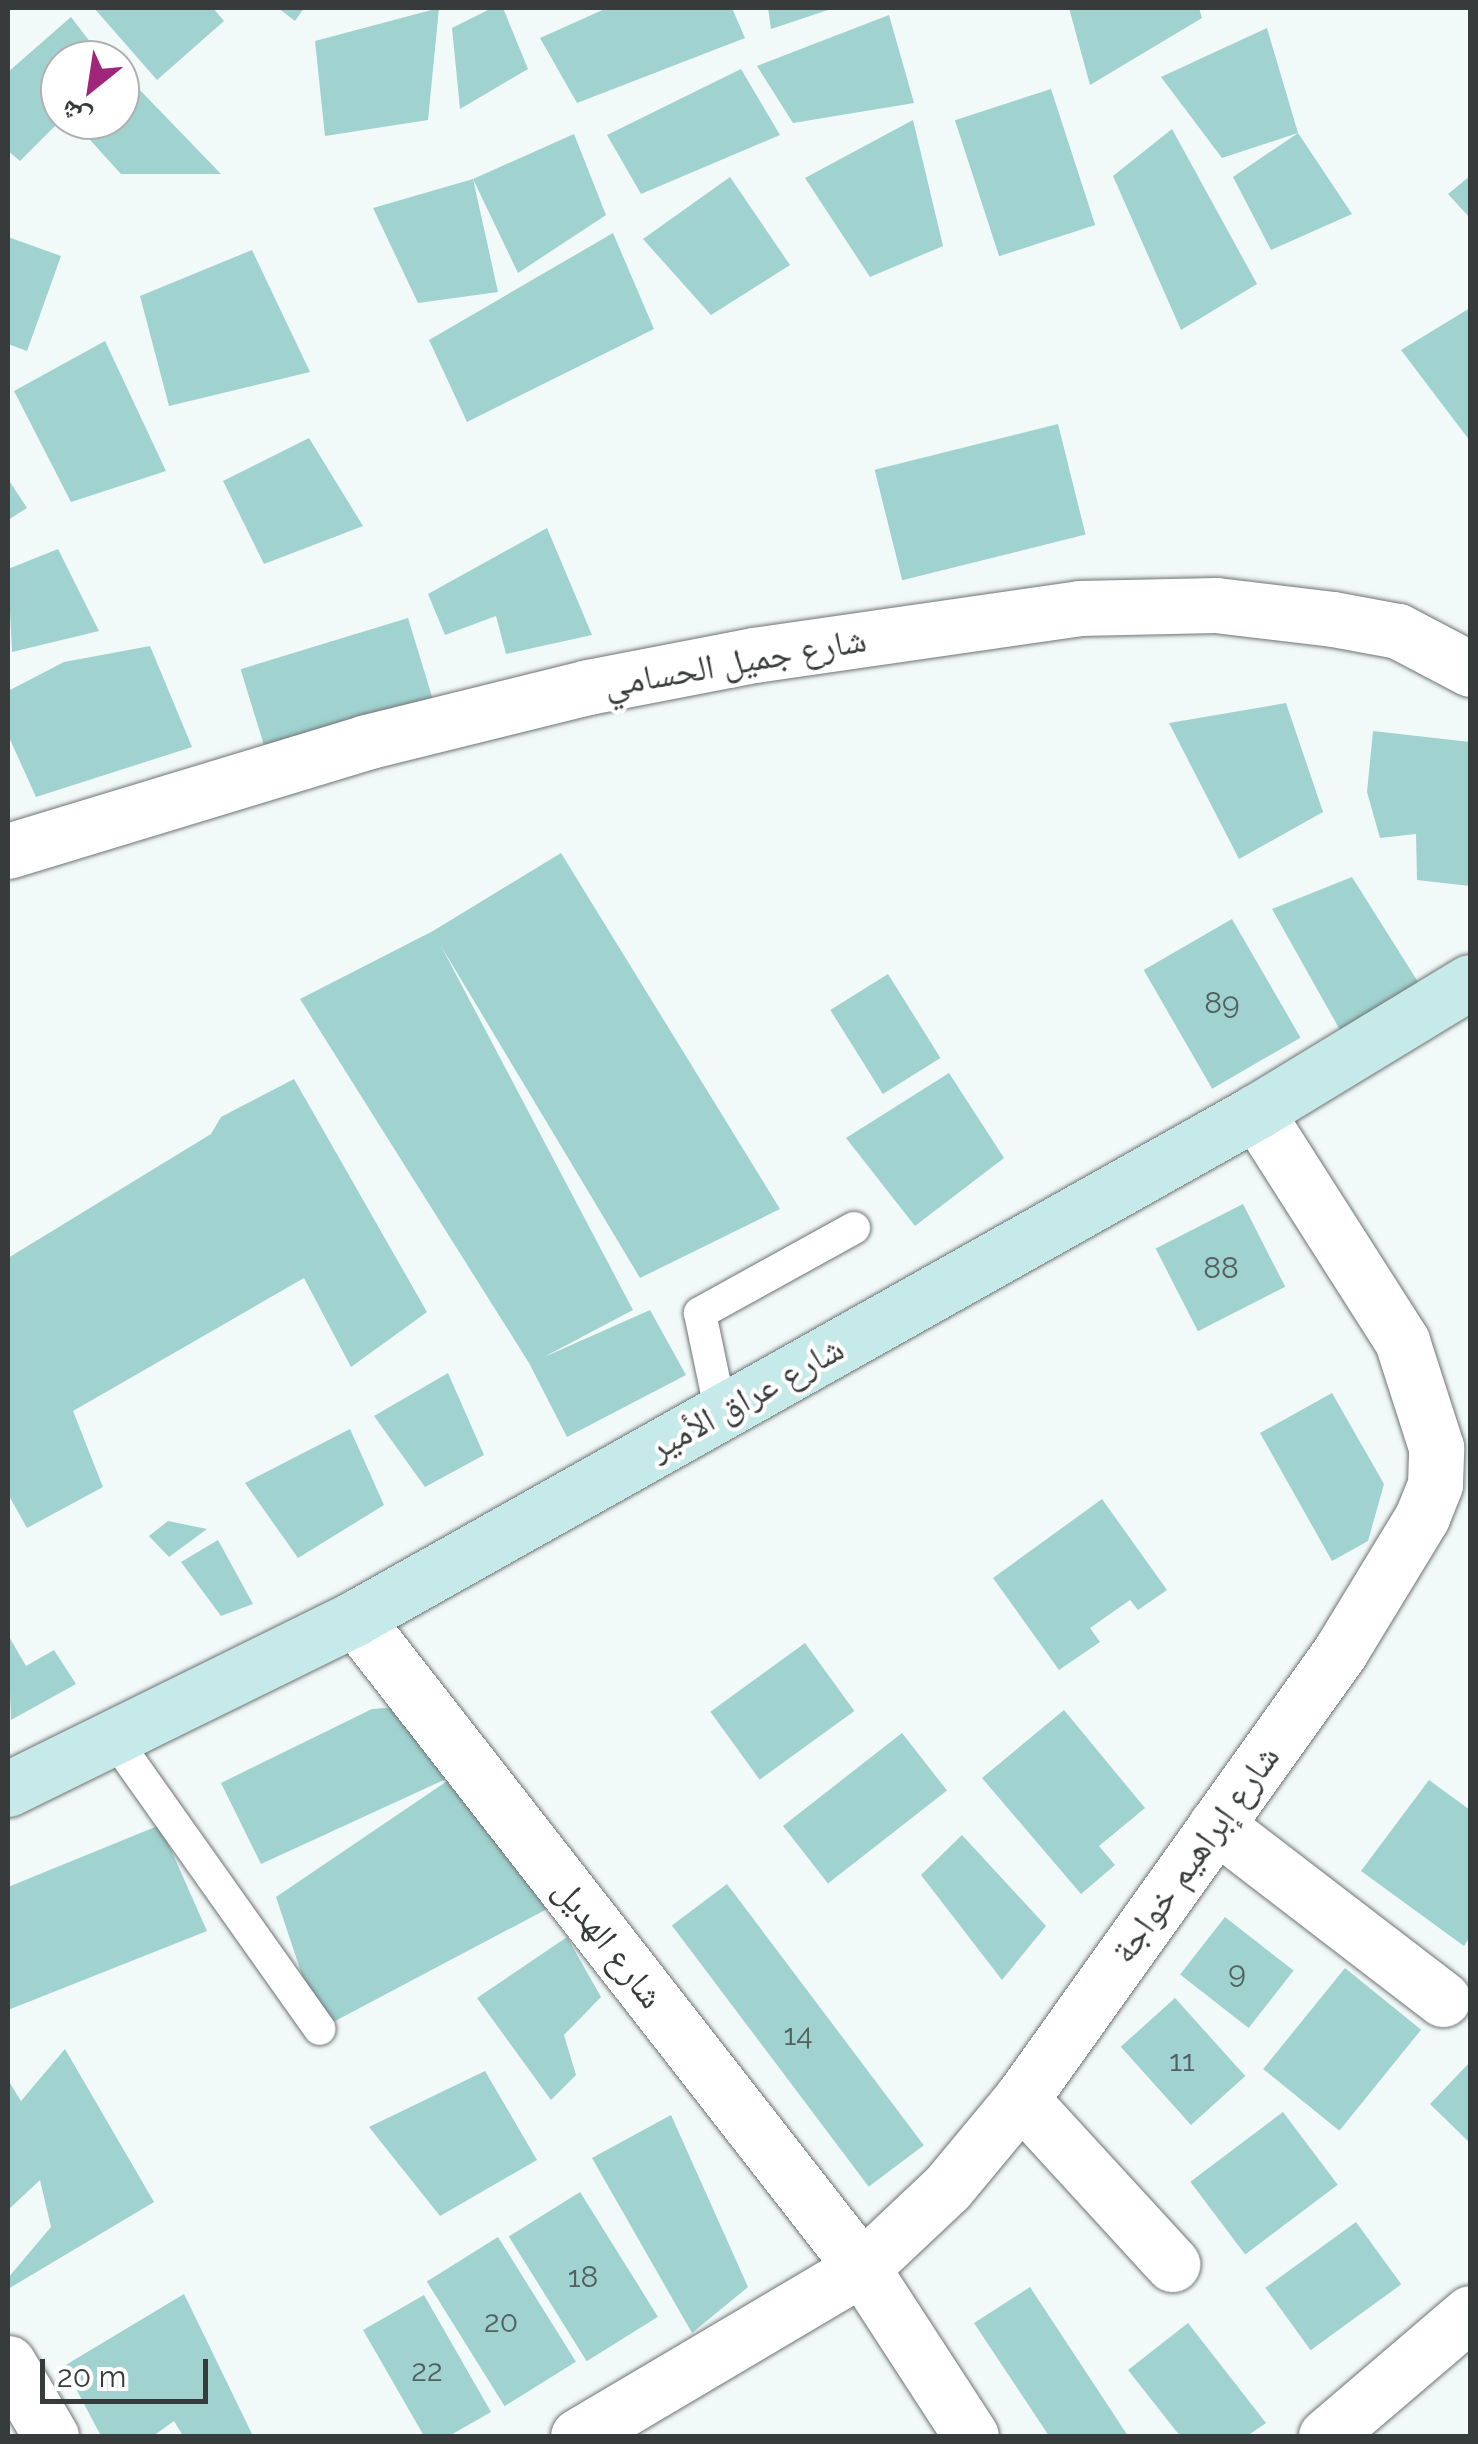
<!DOCTYPE html>
<html>
<head>
<meta charset="utf-8">
<style>
	body { margin:0 }
	#map { position:relative; width:1478px; height:2444px; overflow:hidden; background:#f2f9f9; font-family:Raleway,"Noto Naskh Arabic",sans-serif }
	div>[style] { position:absolute }
	.building>* { inset:0; background:#a0d2d0; transform-origin:0 0 }
	.roads { filter:drop-shadow(0 0 2px #6e7474) drop-shadow(0 0 2px #6e7474) }
	.lane>* { height:32px; margin:-16px; padding:0 16px; transform-origin:16px; border-radius:16px; background:#fff }
	.street>* { height:55px; margin:-27.5px; padding:0 27.5px; transform-origin:27.5px; border-radius:27.5px; background:#fff }
	.secondary>* { height:55px; margin:-27.5px; padding:0 27.5px; transform-origin:27.5px; border-radius:27.5px; background:#c6eae9 }
	span { translate:-50% -50%; white-space:nowrap; text-align:center; line-height:1.15; -webkit-text-stroke:8px #fff; paint-order:stroke }
	.number-label { font-size:30px; color:#526160 }
	.number-label span { -webkit-text-stroke-width:0 }
	.street-label { font-size:35px; color:#383b3b }
	.frame { position:absolute; inset:0; border:10px solid #383b3b; pointer-events:none }
	.north { position:absolute; left:40px; top:40px; width:100px; height:100px; box-sizing:border-box; background:#fff; border:2px solid #afb1b1; border-radius:50%; rotate:210deg; font-size:28px; font-weight:700; line-height:40px; text-align:center; color:#383b3b }
	.north::after { content:''; display:block; margin:auto; width:35px; height:45px; background:#a0257b; clip-path:polygon(50% 0,100% 100%,50% 72%,0 100%) }
	.scale { position:absolute; left:40px; top:2359px; width:168px; height:45px; box-sizing:border-box; border:5px solid #383b3b; border-top:0; padding-left:12px; font-size:30px; line-height:35px; white-space:nowrap; color:#383b3b; -webkit-text-stroke:8px #fff; paint-order:stroke }
</style>
</head>
<body>
<div id="map">
	<div class="building">
		<div style="clip-path:polygon(94px 8px,213px 8px,224px 21px,157px 80px)"></div>
		<div style="clip-path:polygon(278px 8px,304px 8px,295px 21px)"></div>
		<div style="clip-path:polygon(439px 8px,428px 120px,325px 136px,315px 41px)"></div>
		<div style="clip-path:polygon(492px 8px,503px 8px,528px 69px,460px 109px,452px 28px)"></div>
		<div style="clip-path:polygon(607px 8px,732px 8px,745px 38px,577px 103px,540px 38px)"></div>
		<div style="clip-path:polygon(768px 8px,834px 8px,771px 29px)"></div>
		<div style="clip-path:polygon(1069px 8px,1199px 8px,1202px 18px,1090px 85px)"></div>
		<div style="clip-path:polygon(889px 15px,914px 103px,793px 123px,757px 66px)"></div>
		<div style="clip-path:polygon(71px 17px,104px 60px,60px 60px,60px 121px,20px 161px,8px 151px,8px 72px)"></div>
		<div style="clip-path:polygon(1267px 28px,1298px 133px,1222px 158px,1161px 77px)"></div>
		<div style="clip-path:polygon(741px 69px,780px 135px,641px 194px,607px 135px)"></div>
		<div style="clip-path:polygon(136px 86px,221px 174px,121px 174px,81px 130px,93px 120px,120px 120px,120px 99px)"></div>
		<div style="left:1051px;top:89px;width:143px;height:101px;rotate:72deg"></div>
		<div style="clip-path:polygon(913px 120px,943px 246px,870px 277px,805px 178px)"></div>
		<div style="clip-path:polygon(1172px 129px,1257px 284px,1181px 330px,1113px 176px)"></div>
		<div style="clip-path:polygon(1298px 133px,1352px 214px,1271px 250px,1233px 177px)"></div>
		<div style="clip-path:polygon(574px 134px,606px 215px,518px 273px,473px 179px)"></div>
		<div style="clip-path:polygon(1470px 176px,1470px 218px,1448px 194px)"></div>
		<div style="clip-path:polygon(730px 177px,790px 265px,711px 315px,643px 239px)"></div>
		<div style="clip-path:polygon(473px 179px,498px 292px,418px 303px,373px 208px)"></div>
		<div style="clip-path:polygon(613px 233px,654px 329px,467px 422px,429px 340px)"></div>
		<div style="clip-path:polygon(8px 237px,61px 256px,27px 351px,8px 344px)"></div>
		<div style="clip-path:polygon(252px 250px,310px 372px,169px 406px,140px 296px)"></div>
		<div style="clip-path:polygon(1470px 308px,1470px 441px,1401px 350px)"></div>
		<div style="clip-path:polygon(105px 341px,166px 471px,71px 502px,14px 391px)"></div>
		<div style="left:1058px;top:424px;width:114px;height:189px;rotate:76deg"></div>
		<div style="clip-path:polygon(309px 438px,363px 526px,264px 564px,223px 481px)"></div>
		<div style="clip-path:polygon(8px 479px,27px 508px,8px 520px)"></div>
		<div style="clip-path:polygon(547px 528px,592px 635px,506px 654px,496px 616px,445px 635px,428px 594px)"></div>
		<div style="clip-path:polygon(58px 549px,99px 631px,12px 652px,8px 569px)"></div>
		<div style="left:408px;top:618px;width:93px;height:175px;rotate:73deg"></div>
		<div style="clip-path:polygon(150px 646px,192px 747px,36px 797px,8px 735px,8px 691px,64px 662px)"></div>
		<div style="clip-path:polygon(1286px 703px,1323px 812px,1239px 859px,1169px 723px)"></div>
		<div style="clip-path:polygon(1373px 731px,1470px 742px,1470px 886px,1417px 880px,1416px 834px,1380px 838px,1367px 792px)"></div>
		<div style="clip-path:polygon(561px 853px,780px 1209px,640px 1278px,441px 946px,633px 1310px,542px 1358px,650px 1310px,686px 1375px,567px 1437px,529px 1363px,300px 999px,433px 931px)"></div>
		<div style="clip-path:polygon(1352px 877px,1425px 993px,1340px 1030px,1272px 909px)"></div>
		<div style="left:1232px;top:919px;width:137px;height:102px;rotate:60deg"></div>
		<div style="left:888px;top:974px;width:99px;height:68px;rotate:58deg"></div>
		<div style="clip-path:polygon(949px 1073px,1004px 1158px,915px 1226px,846px 1138px)"></div>
		<div style="clip-path:polygon(294px 1079px,427px 1312px,351px 1367px,304px 1278px,73px 1411px,103px 1487px,27px 1528px,8px 1494px,8px 1258px,211px 1134px,221px 1117px)"></div>
		<div style="left:1243px;top:1204px;width:93px;height:98px;rotate:63deg"></div>
		<div style="clip-path:polygon(448px 1373px,484px 1455px,425px 1487px,374px 1416px)"></div>
		<div style="clip-path:polygon(1332px 1393px,1384px 1484px,1368px 1541px,1332px 1561px,1260px 1433px)"></div>
		<div style="clip-path:polygon(350px 1429px,384px 1505px,298px 1558px,245px 1483px)"></div>
		<div style="clip-path:polygon(1102px 1499px,1167px 1590px,1138px 1610px,1130px 1600px,1090px 1628px,1100px 1642px,1059px 1670px,993px 1578px)"></div>
		<div style="clip-path:polygon(168px 1521px,207px 1529px,169px 1557px,149px 1536px)"></div>
		<div style="clip-path:polygon(218px 1540px,253px 1604px,221px 1616px,181px 1562px)"></div>
		<div style="clip-path:polygon(8px 1635px,26px 1666px,54px 1650px,76px 1684px,11px 1720px)"></div>
		<div style="left:805px;top:1643px;width:84px;height:117px;rotate:54deg"></div>
		<div style="clip-path:polygon(399px 1707px,420px 1713px,549px 1908px,320px 2029px,276px 1897px,459px 1773px,261px 1864px,221px 1783px,372px 1709px)"></div>
		<div style="clip-path:polygon(1064px 1710px,1145px 1808px,1099px 1846px,1115px 1865px,1081px 1894px,982px 1778px)"></div>
		<div style="left:902px;top:1733px;width:73px;height:151px;rotate:52deg"></div>
		<div style="clip-path:polygon(1429px 1780px,1470px 1810px,1470px 1937px,1464px 1946px,1361px 1871px)"></div>
		<div style="clip-path:polygon(160px 1825px,207px 1931px,8px 2010px,8px 1887px)"></div>
		<div style="clip-path:polygon(962px 1835px,1046px 1926px,1002px 1980px,921px 1875px)"></div>
		<div style="left:727px;top:1884px;width:327px;height:69px;rotate:53deg"></div>
		<div style="left:1225px;top:1917px;width:87px;height:73px;rotate:38deg"></div>
		<div style="clip-path:polygon(567px 1937px,601px 1997px,564px 2035px,576px 2075px,551px 2100px,477px 1998px)"></div>
		<div style="left:1345px;top:1968px;width:98px;height:130px;rotate:39deg"></div>
		<div style="left:1175px;top:1998px;width:105px;height:73px;rotate:48deg"></div>
		<div style="clip-path:polygon(65px 2049px,154px 2202px,8px 2289px,8px 2278px,51px 2227px,40px 2180px,8px 2210px,8px 2080px,21px 2101px)"></div>
		<div style="clip-path:polygon(1470px 2062px,1470px 2143px,1430px 2104px)"></div>
		<div style="clip-path:polygon(485px 2071px,537px 2160px,440px 2216px,369px 2127px)"></div>
		<div style="left:1283px;top:2112px;width:91px;height:116px;rotate:53deg"></div>
		<div style="clip-path:polygon(671px 2115px,748px 2287px,692px 2333px,592px 2158px)"></div>
		<div style="left:580px;top:2192px;width:147px;height:84px;rotate:58deg"></div>
		<div style="left:1356px;top:2222px;width:77px;height:112px;rotate:54deg"></div>
		<div style="left:498px;top:2237px;width:147px;height:84px;rotate:58deg"></div>
		<div style="clip-path:polygon(1030px 2287px,1128px 2436px,1049px 2436px,974px 2323px)"></div>
		<div style="clip-path:polygon(184px 2294px,253px 2436px,183px 2436px,174px 2421px,153px 2436px,101px 2436px,64px 2366px)"></div>
		<div style="clip-path:polygon(424px 2295px,491px 2412px,449px 2436px,424px 2436px,363px 2330px)"></div>
		<div style="clip-path:polygon(1188px 2323px,1266px 2423px,1247px 2436px,1180px 2436px,1128px 2370px)"></div>
	</div>
	<div class="roads">
		<div class="lane">
			<div style="left:721px;top:1413px;width:102px;rotate:-101.9deg"></div>
			<div style="left:700px;top:1313px;width:176px;rotate:-28.9deg"></div>
			<div style="left:115px;top:1740px;width:354px;rotate:54.7deg"></div>
		</div>
		<div class="street">
			<div style="left:8px;top:851px;width:374px;rotate:-16.9deg"></div>
			<div style="left:366px;top:742px;width:229px;rotate:-13.9deg"></div>
			<div style="left:588px;top:687px;width:169px;rotate:-10.9deg"></div>
			<div style="left:754px;top:655px;width:328px;rotate:-8.2deg"></div>
			<div style="left:1079px;top:608px;width:137px;rotate:-1.3deg"></div>
			<div style="left:1216px;top:605px;width:118px;rotate:6.8deg"></div>
			<div style="left:1333px;top:619px;width:66px;rotate:10.5deg"></div>
			<div style="left:1398px;top:631px;width:81px;rotate:27.8deg"></div>
			<div style="left:355px;top:1618px;width:824px;rotate:52.05deg"></div>
			<div style="left:862px;top:2268px;width:200px;rotate:57deg"></div>
			<div style="left:1216px;top:1825px;width:286px;rotate:37.5deg"></div>
			<div style="left:1021px;top:2099px;width:224px;rotate:47.5deg"></div>
			<div style="left:8px;top:2363px;width:85px;rotate:59.5deg"></div>
			<div style="left:578px;top:2436px;width:330px;rotate:-30.6deg"></div>
			<div style="left:862px;top:2268px;width:117px;rotate:-43.3deg"></div>
			<div style="left:947px;top:2188px;width:116px;rotate:-50.3deg"></div>
			<div style="left:1021px;top:2099px;width:549px;rotate:-54.49deg"></div>
			<div style="left:1340px;top:1652px;width:158px;rotate:-58.7deg"></div>
			<div style="left:1422px;top:1517px;width:35px;rotate:-68deg"></div>
			<div style="left:1435px;top:1484px;width:37px;rotate:-88deg"></div>
			<div style="left:1436px;top:1447px;width:111px;rotate:-107.8deg"></div>
			<div style="left:1402px;top:1341px;width:272px;rotate:-122.5deg"></div>
			<div style="left:1326px;top:2436px;width:189px;rotate:-40.5deg"></div>
		</div>
		<div class="secondary">
			<div style="left:8px;top:1789px;width:387px;rotate:-26.2deg"></div>
			<div style="left:355px;top:1618px;width:1033px;rotate:-29.32deg"></div>
			<div style="left:1256px;top:1112px;width:250px;rotate:-31.3deg"></div>
		</div>
	</div>
	<div class="number-label">
		<span style="left:1222px;top:1003px">89</span>
		<span style="left:1221px;top:1268px">88</span>
		<span style="left:1237px;top:1972px">9</span>
		<span style="left:798px;top:2035px">14</span>
		<span style="left:1182px;top:2061px">11</span>
		<span style="left:583px;top:2277px">18</span>
		<span style="left:501px;top:2322px">20</span>
		<span style="left:427px;top:2371px">22</span>
	</div>
	<div class="street-label">
		<span style="left:735px;top:662px;rotate:-10deg">شارع جميل الحسامي</span>
		<span style="left:746px;top:1398px;rotate:-29deg">شارع عراق الأمير</span>
		<span style="left:1195px;top:1854px;rotate:-54deg">شارع إبراهيم خواجة</span>
		<span style="left:609px;top:1943px;rotate:52deg">شارع الهديل</span>
	</div>
	<div class="frame"></div>
	<div class="north">ش</div>
	<div class="scale">20 m</div>
</div>
</body>
</html>
